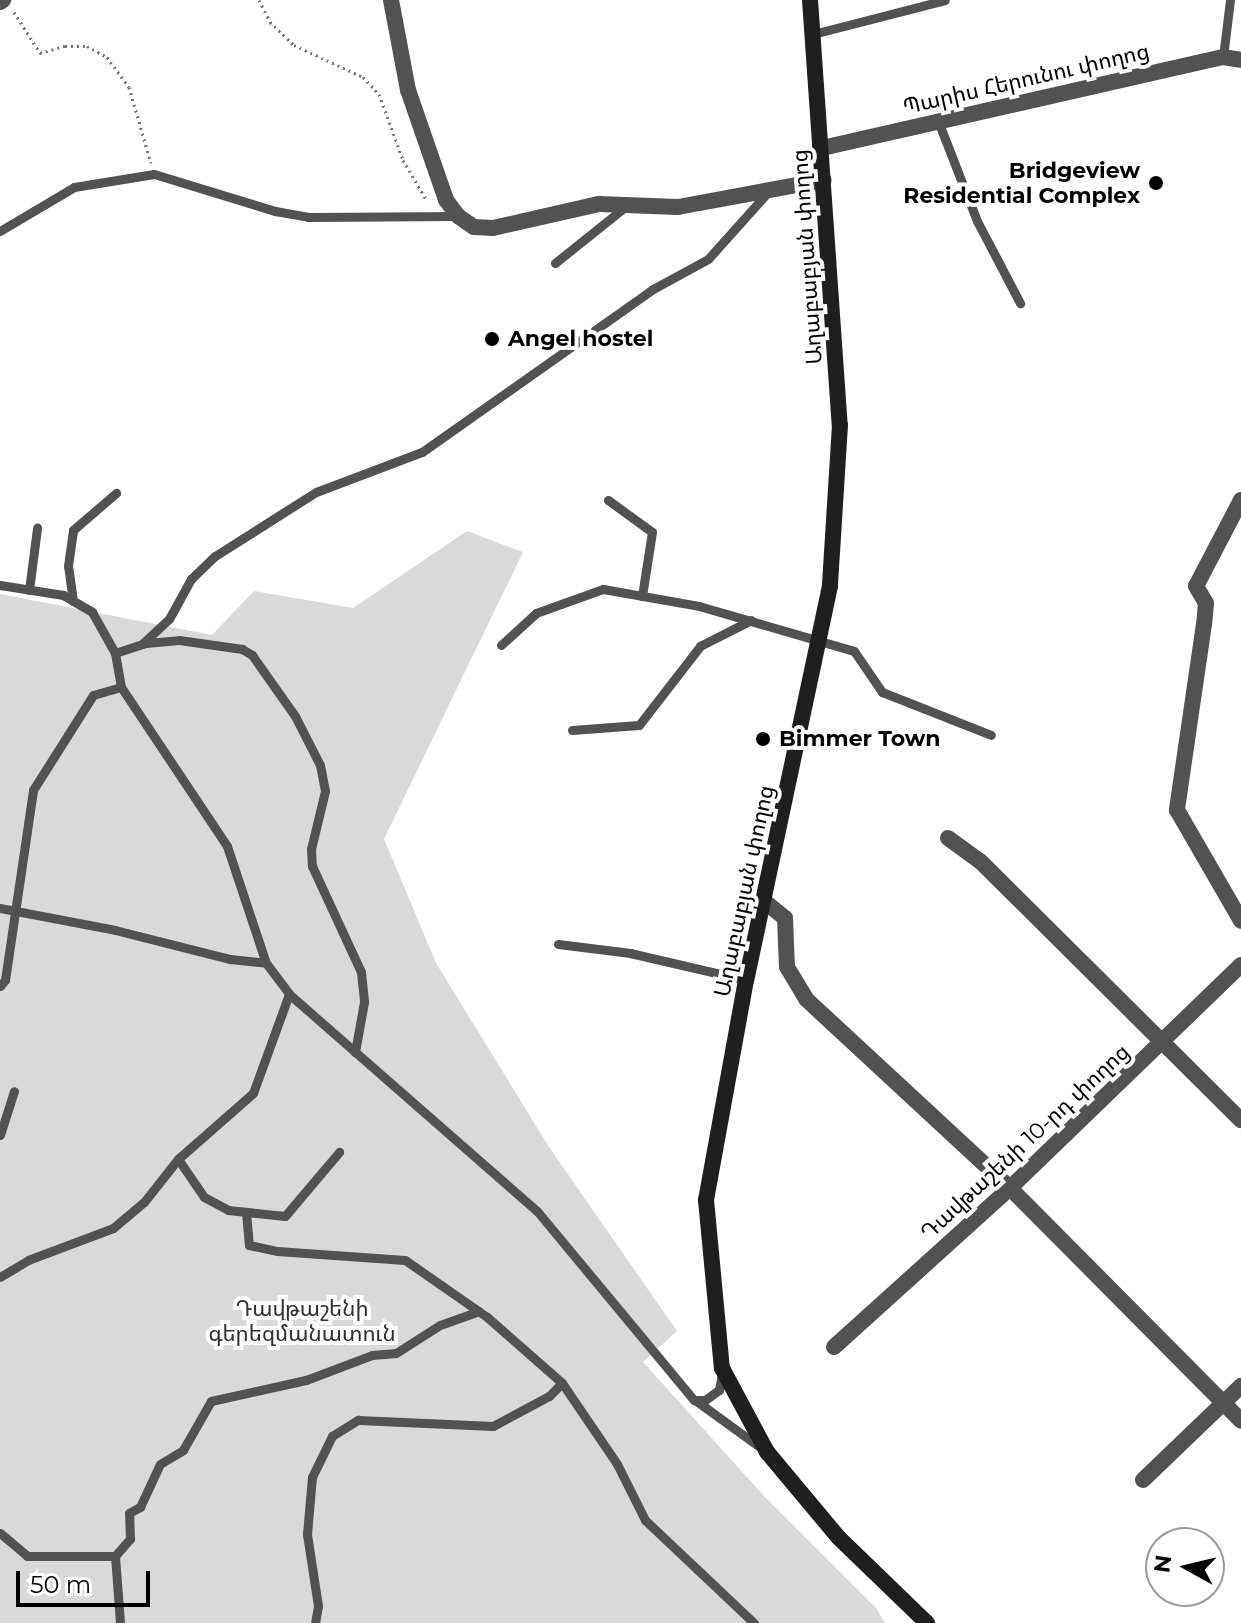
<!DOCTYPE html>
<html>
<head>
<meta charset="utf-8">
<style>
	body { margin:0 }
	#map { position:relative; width:1241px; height:1623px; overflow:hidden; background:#fff; font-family:Montserrat,"Noto Sans Armenian",sans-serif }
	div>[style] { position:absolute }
	.green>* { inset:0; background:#d9d9d9 }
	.path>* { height:3px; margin-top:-1.5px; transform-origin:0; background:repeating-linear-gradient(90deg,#747474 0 2px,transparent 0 6px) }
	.lane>* { height:9px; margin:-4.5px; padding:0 4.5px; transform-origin:4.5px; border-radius:4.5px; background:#525252 }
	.street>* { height:16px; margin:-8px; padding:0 8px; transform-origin:8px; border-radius:8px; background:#525252 }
	.secondary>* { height:16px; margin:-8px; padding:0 8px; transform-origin:8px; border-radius:8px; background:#1f1f1f }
	.dots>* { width:22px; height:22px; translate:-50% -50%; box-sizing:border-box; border:4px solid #fff; border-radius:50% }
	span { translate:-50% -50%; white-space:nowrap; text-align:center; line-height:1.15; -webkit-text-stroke:8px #fff; paint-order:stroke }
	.street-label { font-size:22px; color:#000 }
	.poi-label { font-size:22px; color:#000; font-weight:700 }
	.right { translate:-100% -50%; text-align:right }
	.left { translate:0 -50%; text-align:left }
	.park-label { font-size:22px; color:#303030 }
	.north { position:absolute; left:1145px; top:1527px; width:80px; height:80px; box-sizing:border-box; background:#fff; border:2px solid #999; border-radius:50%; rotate:278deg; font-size:22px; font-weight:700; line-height:32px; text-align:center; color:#000 }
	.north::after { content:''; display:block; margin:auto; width:28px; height:36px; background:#000; clip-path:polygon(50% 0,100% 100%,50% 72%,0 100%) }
	.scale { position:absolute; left:16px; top:1571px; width:134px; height:36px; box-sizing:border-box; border:4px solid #000; border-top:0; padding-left:10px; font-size:24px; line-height:28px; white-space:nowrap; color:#000; -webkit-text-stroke:6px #fff; paint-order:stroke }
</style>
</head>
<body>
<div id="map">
	<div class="green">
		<div style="clip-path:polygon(467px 531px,523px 552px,384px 839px,436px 963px,549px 1147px,677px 1331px,643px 1362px,764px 1496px,876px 1608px,885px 1623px,0 1623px,0 594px,212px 635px,254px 591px,353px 608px)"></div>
	</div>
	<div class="path">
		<div style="left:259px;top:0;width:25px;rotate:63deg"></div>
		<div style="left:270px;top:22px;width:33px;rotate:44deg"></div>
		<div style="left:294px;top:45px;width:76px;rotate:24.9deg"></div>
		<div style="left:363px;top:77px;width:23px;rotate:47deg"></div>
		<div style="left:379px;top:94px;width:70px;rotate:70deg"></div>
		<div style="left:403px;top:160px;width:45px;rotate:59.5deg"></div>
		<div style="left:14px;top:12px;width:49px;rotate:57.6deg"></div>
		<div style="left:40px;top:53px;width:26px;rotate:-16deg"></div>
		<div style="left:65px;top:46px;width:22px"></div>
		<div style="left:87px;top:46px;width:23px;rotate:29deg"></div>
		<div style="left:107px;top:57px;width:37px;rotate:54deg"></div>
		<div style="left:129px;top:87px;width:79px;rotate:73.9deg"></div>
	</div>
	<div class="lane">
		<div style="left:813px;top:34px;width:136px;rotate:-14.4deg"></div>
		<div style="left:1223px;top:57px;width:57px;rotate:-83deg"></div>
		<div style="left:938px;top:121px;width:107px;rotate:68.7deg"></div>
		<div style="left:977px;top:221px;width:93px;rotate:62.3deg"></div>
		<div style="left:0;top:231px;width:86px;rotate:-30.7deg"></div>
		<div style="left:74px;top:187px;width:81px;rotate:-9.2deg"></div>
		<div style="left:154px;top:174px;width:127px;rotate:17deg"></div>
		<div style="left:275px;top:211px;width:34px;rotate:10deg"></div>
		<div style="left:308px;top:217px;width:150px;rotate:-0.4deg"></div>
		<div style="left:555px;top:263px;width:90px;rotate:-38.7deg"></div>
		<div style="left:608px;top:500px;width:54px;rotate:36deg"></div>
		<div style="left:652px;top:532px;width:65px;rotate:98.9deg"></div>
		<div style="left:0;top:585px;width:64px;rotate:9deg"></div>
		<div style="left:63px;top:595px;width:34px;rotate:30deg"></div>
		<div style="left:92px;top:612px;width:47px;rotate:60.7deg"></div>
		<div style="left:115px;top:653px;width:35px;rotate:80deg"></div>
		<div style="left:121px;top:687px;width:191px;rotate:56.3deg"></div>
		<div style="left:227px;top:846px;width:123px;rotate:71.6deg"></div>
		<div style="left:266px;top:963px;width:39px;rotate:53deg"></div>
		<div style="left:289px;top:994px;width:330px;rotate:41.2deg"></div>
		<div style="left:537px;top:1211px;width:246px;rotate:50.3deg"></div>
		<div style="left:694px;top:1400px;width:11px"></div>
		<div style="left:705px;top:1400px;width:17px;rotate:-36deg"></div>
		<div style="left:719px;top:1390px;width:17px;rotate:-80deg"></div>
		<div style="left:29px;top:590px;width:63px;rotate:-82.6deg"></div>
		<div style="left:73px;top:601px;width:35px;rotate:-98deg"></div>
		<div style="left:68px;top:566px;width:36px;rotate:-82deg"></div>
		<div style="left:73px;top:530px;width:57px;rotate:-40.7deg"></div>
		<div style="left:142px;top:644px;width:37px;rotate:-43deg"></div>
		<div style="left:169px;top:619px;width:46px;rotate:-61.2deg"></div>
		<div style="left:191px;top:579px;width:33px;rotate:-44deg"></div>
		<div style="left:215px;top:556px;width:120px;rotate:-32.4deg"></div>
		<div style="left:316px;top:492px;width:113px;rotate:-20.7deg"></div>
		<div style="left:422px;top:452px;width:283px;rotate:-35.2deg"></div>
		<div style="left:653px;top:289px;width:63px;rotate:-28.6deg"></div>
		<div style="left:708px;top:259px;width:89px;rotate:-48.2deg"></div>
		<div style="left:501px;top:645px;width:47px;rotate:-42.4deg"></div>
		<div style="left:536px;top:613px;width:71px;rotate:-19.7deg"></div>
		<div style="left:603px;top:589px;width:97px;rotate:10deg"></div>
		<div style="left:699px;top:606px;width:161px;rotate:16.2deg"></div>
		<div style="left:854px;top:651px;width:50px;rotate:55.7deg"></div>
		<div style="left:882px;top:692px;width:117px;rotate:21.5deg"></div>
		<div style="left:115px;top:653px;width:33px;rotate:-18deg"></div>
		<div style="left:146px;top:643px;width:33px;rotate:-5deg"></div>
		<div style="left:179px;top:640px;width:64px;rotate:8.1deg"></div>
		<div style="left:242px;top:649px;width:12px;rotate:31deg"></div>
		<div style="left:252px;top:655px;width:75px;rotate:54.8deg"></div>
		<div style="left:295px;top:716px;width:55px;rotate:63deg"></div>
		<div style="left:320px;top:765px;width:26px;rotate:79deg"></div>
		<div style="left:325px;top:791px;width:60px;rotate:103.6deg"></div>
		<div style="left:311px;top:849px;width:17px;rotate:87deg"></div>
		<div style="left:312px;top:866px;width:117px;rotate:65.2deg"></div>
		<div style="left:361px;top:972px;width:30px;rotate:84deg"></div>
		<div style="left:364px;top:1002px;width:51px;rotate:100.2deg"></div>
		<div style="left:572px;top:730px;width:67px;rotate:-4.3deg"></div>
		<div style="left:639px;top:725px;width:100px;rotate:-52.3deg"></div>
		<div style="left:700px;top:646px;width:57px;rotate:-27deg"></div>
		<div style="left:0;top:908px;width:117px;rotate:10.8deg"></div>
		<div style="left:115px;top:930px;width:119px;rotate:14.2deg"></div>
		<div style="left:230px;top:959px;width:36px;rotate:6deg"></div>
		<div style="left:558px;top:944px;width:73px;rotate:7.1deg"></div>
		<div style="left:630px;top:953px;width:119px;rotate:13.1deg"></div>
		<div style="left:0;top:986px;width:8px;rotate:-50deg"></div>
		<div style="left:5px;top:980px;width:192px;rotate:-81.6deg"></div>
		<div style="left:33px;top:790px;width:112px;rotate:-57.7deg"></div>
		<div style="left:93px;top:695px;width:29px;rotate:-16deg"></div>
		<div style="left:0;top:1135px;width:46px;rotate:-72.3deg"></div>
		<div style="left:178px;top:1159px;width:46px;rotate:55.6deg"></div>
		<div style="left:204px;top:1197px;width:27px;rotate:28deg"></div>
		<div style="left:228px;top:1210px;width:57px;rotate:6deg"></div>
		<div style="left:285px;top:1216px;width:84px;rotate:-49.8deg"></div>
		<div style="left:246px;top:1212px;width:33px;rotate:85deg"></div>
		<div style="left:249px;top:1245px;width:29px;rotate:12deg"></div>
		<div style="left:277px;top:1251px;width:128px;rotate:4deg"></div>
		<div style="left:405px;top:1260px;width:100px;rotate:34.8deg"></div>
		<div style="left:487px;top:1317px;width:100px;rotate:41.3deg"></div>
		<div style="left:562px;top:1383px;width:98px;rotate:55.8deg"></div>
		<div style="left:617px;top:1464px;width:63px;rotate:63.4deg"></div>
		<div style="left:645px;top:1520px;width:150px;rotate:43.4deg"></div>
		<div style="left:0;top:1277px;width:33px;rotate:-31deg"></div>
		<div style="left:28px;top:1260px;width:91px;rotate:-20.6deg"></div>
		<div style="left:113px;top:1228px;width:40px;rotate:-40deg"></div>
		<div style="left:144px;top:1202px;width:55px;rotate:-51.7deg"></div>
		<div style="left:178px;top:1159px;width:100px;rotate:-41.3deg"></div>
		<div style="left:253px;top:1093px;width:105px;rotate:-70deg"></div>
		<div style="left:695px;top:1400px;width:82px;rotate:36deg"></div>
		<div style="left:0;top:1533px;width:35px;rotate:40deg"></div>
		<div style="left:27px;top:1556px;width:88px"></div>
		<div style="left:115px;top:1556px;width:67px;rotate:85.7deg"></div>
		<div style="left:115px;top:1556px;width:23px;rotate:-49deg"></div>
		<div style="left:130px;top:1539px;width:26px;rotate:-92deg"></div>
		<div style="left:129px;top:1513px;width:13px;rotate:-29deg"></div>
		<div style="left:140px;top:1507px;width:47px;rotate:-65.1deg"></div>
		<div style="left:160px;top:1464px;width:27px;rotate:-31deg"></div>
		<div style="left:183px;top:1450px;width:56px;rotate:-60.3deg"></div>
		<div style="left:211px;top:1401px;width:97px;rotate:-12.5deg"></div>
		<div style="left:306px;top:1380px;width:71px;rotate:-20.7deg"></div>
		<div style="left:372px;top:1355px;width:24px;rotate:-5deg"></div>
		<div style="left:396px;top:1353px;width:52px;rotate:-32.5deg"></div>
		<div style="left:440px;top:1325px;width:41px;rotate:-19.7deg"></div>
		<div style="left:315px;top:1623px;width:17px;rotate:-80deg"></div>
		<div style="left:318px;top:1606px;width:73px;rotate:-98.7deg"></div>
		<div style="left:307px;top:1534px;width:57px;rotate:-85deg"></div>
		<div style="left:312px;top:1477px;width:46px;rotate:-64deg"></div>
		<div style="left:332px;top:1436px;width:31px;rotate:-32deg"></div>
		<div style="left:358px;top:1420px;width:135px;rotate:2.5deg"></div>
		<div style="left:493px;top:1426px;width:64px;rotate:-28.2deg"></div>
		<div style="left:549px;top:1396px;width:18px;rotate:-45deg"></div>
	</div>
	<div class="street">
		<div style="left:391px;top:0;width:92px;rotate:79.3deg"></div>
		<div style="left:408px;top:90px;width:116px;rotate:70.9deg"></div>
		<div style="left:446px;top:200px;width:20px;rotate:53deg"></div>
		<div style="left:458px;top:216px;width:19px;rotate:35deg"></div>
		<div style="left:474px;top:227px;width:19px;rotate:3deg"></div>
		<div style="left:493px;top:228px;width:109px;rotate:-12.8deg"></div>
		<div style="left:599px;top:204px;width:79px;rotate:2.2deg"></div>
		<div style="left:678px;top:207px;width:148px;rotate:-10.5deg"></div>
		<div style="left:0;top:2px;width:4px;rotate:-34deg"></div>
		<div style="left:822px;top:148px;width:411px;rotate:-12.8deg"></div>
		<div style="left:1223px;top:57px;width:18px;rotate:9deg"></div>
		<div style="left:1241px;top:500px;width:97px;rotate:117.6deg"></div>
		<div style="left:1196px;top:586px;width:20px;rotate:60deg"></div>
		<div style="left:1206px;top:603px;width:21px;rotate:95deg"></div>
		<div style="left:1204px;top:624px;width:188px;rotate:98.3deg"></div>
		<div style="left:1177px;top:810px;width:128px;rotate:60deg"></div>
		<div style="left:948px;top:838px;width:39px;rotate:36deg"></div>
		<div style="left:980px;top:861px;width:368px;rotate:44.8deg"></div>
		<div style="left:764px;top:901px;width:27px;rotate:39deg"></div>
		<div style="left:785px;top:918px;width:49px;rotate:87.7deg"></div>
		<div style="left:787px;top:967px;width:37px;rotate:59deg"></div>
		<div style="left:806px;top:999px;width:278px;rotate:42.8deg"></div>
		<div style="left:1010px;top:1188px;width:328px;rotate:45.2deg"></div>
		<div style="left:834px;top:1347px;width:237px;rotate:-42.1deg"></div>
		<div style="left:1010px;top:1188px;width:321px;rotate:-44deg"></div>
		<div style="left:1143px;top:1480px;width:136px;rotate:-43.8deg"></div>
	</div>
	<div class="secondary">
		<div style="left:810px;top:0;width:426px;rotate:86deg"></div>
		<div style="left:840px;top:425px;width:161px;rotate:93.6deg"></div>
		<div style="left:830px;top:586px;width:403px;rotate:102deg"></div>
		<div style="left:746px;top:980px;width:224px;rotate:100.3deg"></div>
		<div style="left:706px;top:1200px;width:169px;rotate:84.6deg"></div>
		<div style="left:722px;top:1368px;width:95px;rotate:61.8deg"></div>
		<div style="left:767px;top:1452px;width:111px;rotate:50.1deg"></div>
		<div style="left:838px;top:1537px;width:124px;rotate:44deg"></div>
	</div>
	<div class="dots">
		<div style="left:1156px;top:183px;background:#000"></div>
		<div style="left:492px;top:339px;background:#000"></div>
		<div style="left:763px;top:739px;background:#000"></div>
	</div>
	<div class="street-label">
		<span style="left:1026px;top:79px;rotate:-13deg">Պարիս Հերունու փողոց</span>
		<span style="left:807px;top:257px;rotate:-94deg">Աղաբաբյան փողոց</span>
		<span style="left:744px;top:891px;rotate:-78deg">Աղաբաբյան փողոց</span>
		<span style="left:1025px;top:1142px;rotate:-43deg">Դավթաշենի 10-րդ փողոց</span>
	</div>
	<div class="poi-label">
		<span class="right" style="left:1140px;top:183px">Bridgeview<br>Residential Complex</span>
		<span class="left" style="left:508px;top:339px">Angel hostel</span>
		<span class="left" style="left:779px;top:739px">Bimmer Town</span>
	</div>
	<div class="park-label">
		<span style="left:302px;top:1321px">Դավթաշենի<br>գերեզմանատուն</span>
	</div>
	<div class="north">N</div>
	<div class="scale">50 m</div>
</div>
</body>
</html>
